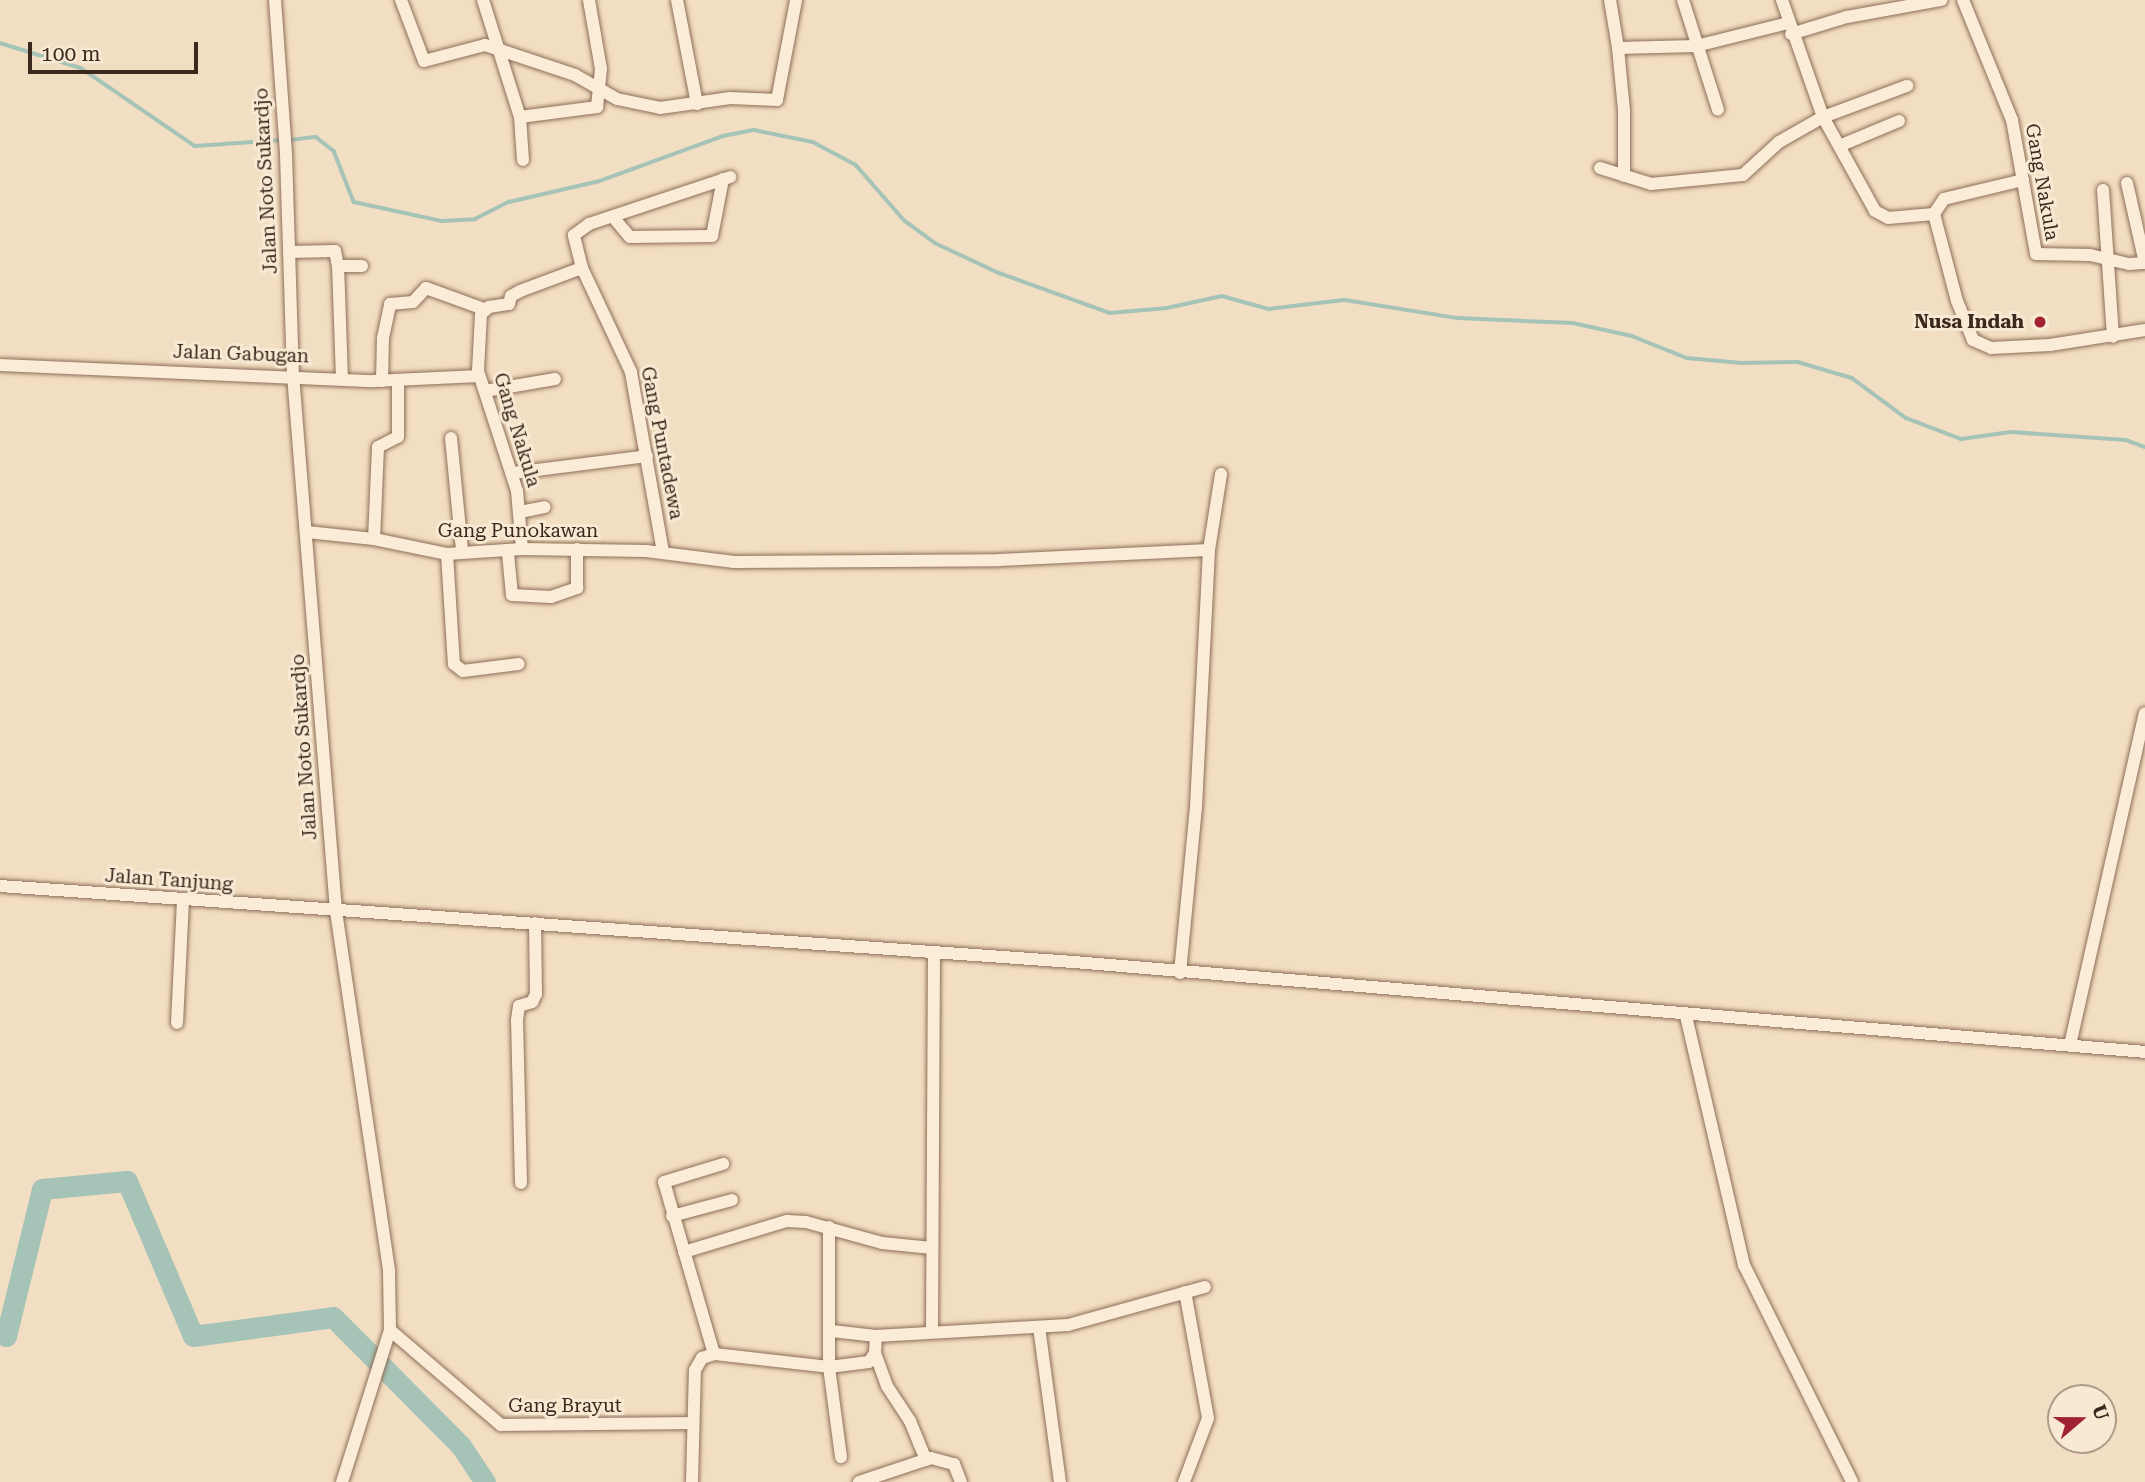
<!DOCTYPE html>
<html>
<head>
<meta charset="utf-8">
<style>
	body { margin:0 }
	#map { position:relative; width:2145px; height:1482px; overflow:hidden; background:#f2dec2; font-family:"Roboto Serif",serif }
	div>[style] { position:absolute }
	.stream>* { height:3.5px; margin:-1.75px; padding:0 1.75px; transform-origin:1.75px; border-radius:1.75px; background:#a5c4b7 }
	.river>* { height:21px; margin:-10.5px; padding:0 10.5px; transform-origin:10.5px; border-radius:10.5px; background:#a5c4b7 }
	.roads { filter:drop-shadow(0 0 2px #8d6e58) drop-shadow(0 0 2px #8d6e58) }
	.minor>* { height:12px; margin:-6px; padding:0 6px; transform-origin:6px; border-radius:6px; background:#fbecd7 }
	.dots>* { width:19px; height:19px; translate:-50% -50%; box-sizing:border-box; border:4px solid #f8e9d3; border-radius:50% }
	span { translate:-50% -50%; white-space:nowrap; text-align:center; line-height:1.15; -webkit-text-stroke:6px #f8e9d3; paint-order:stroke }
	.street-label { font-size:19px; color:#3c281d }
	.poi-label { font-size:19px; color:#3c281d; font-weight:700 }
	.right { translate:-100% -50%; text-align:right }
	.north { position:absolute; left:2047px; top:1384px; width:70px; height:70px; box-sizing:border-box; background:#f8e9d3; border:2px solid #ad9c8a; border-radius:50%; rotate:70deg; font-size:19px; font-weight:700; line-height:28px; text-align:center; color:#3c281d }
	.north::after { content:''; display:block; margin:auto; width:24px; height:32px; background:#a12332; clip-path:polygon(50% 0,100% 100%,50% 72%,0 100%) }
	.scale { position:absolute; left:28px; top:42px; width:170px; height:32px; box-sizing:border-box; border:4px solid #3c281d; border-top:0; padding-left:9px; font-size:21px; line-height:24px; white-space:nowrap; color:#3c281d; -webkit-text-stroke:5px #f8e9d3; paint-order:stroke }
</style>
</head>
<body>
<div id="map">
	<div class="stream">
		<div style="left:0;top:43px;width:85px;rotate:17.2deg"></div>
		<div style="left:81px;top:68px;width:138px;rotate:34.4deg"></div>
		<div style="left:195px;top:146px;width:87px;rotate:-3.9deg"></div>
		<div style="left:290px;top:140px;width:26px;rotate:-7deg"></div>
		<div style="left:316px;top:137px;width:23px;rotate:38deg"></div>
		<div style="left:334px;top:151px;width:55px;rotate:68.6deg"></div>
		<div style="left:354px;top:202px;width:90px;rotate:12.2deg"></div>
		<div style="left:442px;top:221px;width:33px;rotate:-3deg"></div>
		<div style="left:475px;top:219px;width:38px;rotate:-27deg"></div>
		<div style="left:509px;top:202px;width:93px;rotate:-13deg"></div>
		<div style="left:600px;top:181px;width:131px;rotate:-20.1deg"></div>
		<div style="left:723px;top:136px;width:32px;rotate:-11deg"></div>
		<div style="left:754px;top:130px;width:60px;rotate:11.5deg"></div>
		<div style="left:813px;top:142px;width:49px;rotate:28.1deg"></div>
		<div style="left:856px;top:165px;width:74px;rotate:48.8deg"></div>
		<div style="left:905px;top:221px;width:37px;rotate:36deg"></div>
		<div style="left:935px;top:243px;width:71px;rotate:25.1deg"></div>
		<div style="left:999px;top:273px;width:118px;rotate:19.8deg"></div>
		<div style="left:1110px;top:313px;width:57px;rotate:-5deg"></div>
		<div style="left:1167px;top:308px;width:56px;rotate:-12.3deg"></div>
		<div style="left:1222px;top:296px;width:49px;rotate:15.5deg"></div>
		<div style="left:1269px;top:309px;width:77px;rotate:-6.8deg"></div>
		<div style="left:1345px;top:300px;width:114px;rotate:9.1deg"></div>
		<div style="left:1458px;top:318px;width:115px;rotate:2.5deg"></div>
		<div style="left:1573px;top:323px;width:60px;rotate:12.4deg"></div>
		<div style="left:1632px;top:336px;width:59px;rotate:21.8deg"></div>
		<div style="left:1687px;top:358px;width:55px;rotate:5.2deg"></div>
		<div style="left:1742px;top:363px;width:56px;rotate:-1deg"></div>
		<div style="left:1798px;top:362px;width:56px;rotate:16.5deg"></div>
		<div style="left:1852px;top:378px;width:67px;rotate:36.5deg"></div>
		<div style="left:1906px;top:418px;width:59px;rotate:20.9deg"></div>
		<div style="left:1961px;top:439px;width:50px;rotate:-8deg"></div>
		<div style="left:2011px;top:432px;width:115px;rotate:4deg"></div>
		<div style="left:2126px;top:440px;width:20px;rotate:20deg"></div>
	</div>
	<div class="river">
		<div style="left:0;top:1329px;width:9px;rotate:49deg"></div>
		<div style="left:6px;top:1336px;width:151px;rotate:-76.2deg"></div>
		<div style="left:42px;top:1189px;width:85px;rotate:-5.4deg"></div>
		<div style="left:127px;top:1181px;width:168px;rotate:66.9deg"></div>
		<div style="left:193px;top:1336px;width:141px;rotate:-7.7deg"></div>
		<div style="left:333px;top:1317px;width:182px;rotate:45.2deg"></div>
		<div style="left:461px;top:1446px;width:43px;rotate:56.3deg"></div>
	</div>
	<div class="roads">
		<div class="minor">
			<div style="left:275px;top:0;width:154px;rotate:85.9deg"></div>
			<div style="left:286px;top:154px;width:221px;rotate:88.2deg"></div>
			<div style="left:293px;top:375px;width:538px;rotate:85.41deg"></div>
			<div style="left:336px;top:911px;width:365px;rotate:81.6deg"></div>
			<div style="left:389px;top:1272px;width:58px;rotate:89deg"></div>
			<div style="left:390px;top:1330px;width:159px;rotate:107.5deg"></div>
			<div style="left:401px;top:0;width:65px;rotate:69.3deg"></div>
			<div style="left:424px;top:61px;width:63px;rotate:-14.7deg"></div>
			<div style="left:485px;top:45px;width:95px;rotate:18.4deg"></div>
			<div style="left:575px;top:75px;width:48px;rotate:29.7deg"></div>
			<div style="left:617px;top:99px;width:44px;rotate:11.8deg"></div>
			<div style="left:660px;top:108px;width:71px;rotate:-8.1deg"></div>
			<div style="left:730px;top:98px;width:47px;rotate:2.4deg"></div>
			<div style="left:777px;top:100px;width:102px;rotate:-79.2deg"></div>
			<div style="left:483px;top:0;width:123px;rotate:72.5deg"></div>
			<div style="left:520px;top:117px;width:43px;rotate:86deg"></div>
			<div style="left:677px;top:0;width:106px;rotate:79.1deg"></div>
			<div style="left:1610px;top:0;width:49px;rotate:80.5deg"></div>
			<div style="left:1618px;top:48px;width:78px;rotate:-1.5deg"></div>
			<div style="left:1696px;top:46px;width:95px;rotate:-14deg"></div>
			<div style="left:1683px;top:0;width:115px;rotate:72.3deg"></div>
			<div style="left:1782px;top:0;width:124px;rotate:70.7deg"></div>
			<div style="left:1823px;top:117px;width:107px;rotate:61deg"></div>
			<div style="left:1875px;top:211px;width:15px;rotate:28deg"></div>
			<div style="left:1888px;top:218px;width:46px;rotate:-5deg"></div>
			<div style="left:1963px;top:0;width:130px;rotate:67.8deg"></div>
			<div style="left:2012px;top:120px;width:136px;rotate:79.8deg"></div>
			<div style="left:2036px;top:254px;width:54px;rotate:1.1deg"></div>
			<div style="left:2090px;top:255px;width:40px;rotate:13deg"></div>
			<div style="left:2129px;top:264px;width:16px;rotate:-4deg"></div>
			<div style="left:2145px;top:263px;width:82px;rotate:-102.7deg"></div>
			<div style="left:1791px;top:34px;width:59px;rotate:-16.9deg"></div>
			<div style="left:1847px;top:17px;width:96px;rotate:-10.3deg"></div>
			<div style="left:1618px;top:48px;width:62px;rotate:84.5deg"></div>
			<div style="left:1624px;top:110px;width:66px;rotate:90deg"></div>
			<div style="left:520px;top:117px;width:78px;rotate:-7.4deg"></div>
			<div style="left:597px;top:107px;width:38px;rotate:-84deg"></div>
			<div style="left:601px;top:69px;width:70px;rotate:-99.9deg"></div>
			<div style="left:1839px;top:146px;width:65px;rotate:-22.6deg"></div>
			<div style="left:1600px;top:168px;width:53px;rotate:17.4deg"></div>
			<div style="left:1651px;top:184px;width:92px;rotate:-5.6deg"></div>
			<div style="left:1743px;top:175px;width:49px;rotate:-42.5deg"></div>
			<div style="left:1779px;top:142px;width:51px;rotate:-29.6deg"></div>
			<div style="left:1823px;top:117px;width:90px;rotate:-20.3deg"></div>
			<div style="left:2023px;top:180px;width:81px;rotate:166.5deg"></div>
			<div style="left:1944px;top:199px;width:18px;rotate:124deg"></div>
			<div style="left:1934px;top:214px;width:90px;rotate:75.2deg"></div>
			<div style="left:1957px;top:301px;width:42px;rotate:67.7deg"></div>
			<div style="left:1973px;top:340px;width:20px;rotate:24deg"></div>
			<div style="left:1991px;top:348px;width:59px;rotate:-2.9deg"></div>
			<div style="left:2050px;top:345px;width:96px;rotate:-9deg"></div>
			<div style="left:2103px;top:190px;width:147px;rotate:86.1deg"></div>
			<div style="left:613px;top:217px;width:26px;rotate:50deg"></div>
			<div style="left:630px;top:237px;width:82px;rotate:-0.7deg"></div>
			<div style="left:712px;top:236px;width:58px;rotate:-79.1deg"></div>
			<div style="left:289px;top:252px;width:46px;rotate:-1.2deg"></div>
			<div style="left:335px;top:251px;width:15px;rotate:79deg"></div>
			<div style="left:0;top:365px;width:373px;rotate:2.5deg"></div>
			<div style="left:373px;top:381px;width:106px;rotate:-2.7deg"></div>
			<div style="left:342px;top:379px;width:113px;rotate:-92deg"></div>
			<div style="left:338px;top:266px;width:24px"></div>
			<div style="left:382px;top:381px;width:43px;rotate:-88.7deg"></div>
			<div style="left:383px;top:338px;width:35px;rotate:-78deg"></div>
			<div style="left:390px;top:304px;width:23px;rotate:-5deg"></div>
			<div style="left:413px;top:302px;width:19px;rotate:-47deg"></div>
			<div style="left:426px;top:288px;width:62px;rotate:19.9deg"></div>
			<div style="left:485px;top:391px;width:71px;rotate:-9.7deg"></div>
			<div style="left:451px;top:438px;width:114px;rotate:84.4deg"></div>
			<div style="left:513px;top:473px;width:135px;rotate:-7.2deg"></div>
			<div style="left:520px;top:512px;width:25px;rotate:-11deg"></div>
			<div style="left:307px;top:532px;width:67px;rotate:6deg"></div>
			<div style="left:374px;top:539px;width:75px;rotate:11.6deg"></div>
			<div style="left:447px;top:554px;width:75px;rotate:-3.8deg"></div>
			<div style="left:522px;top:549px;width:124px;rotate:0.9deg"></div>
			<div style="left:646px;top:551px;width:89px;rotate:7.1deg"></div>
			<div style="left:734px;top:562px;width:265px;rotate:-0.4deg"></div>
			<div style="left:999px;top:560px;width:210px;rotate:-2.7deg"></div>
			<div style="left:374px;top:539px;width:92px;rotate:-87.5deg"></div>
			<div style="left:378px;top:447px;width:22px;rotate:-27deg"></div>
			<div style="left:398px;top:437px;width:56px;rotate:-90deg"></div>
			<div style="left:522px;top:549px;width:58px;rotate:-94.9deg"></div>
			<div style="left:517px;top:491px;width:126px;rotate:-108deg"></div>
			<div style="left:478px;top:371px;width:57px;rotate:-87deg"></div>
			<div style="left:481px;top:314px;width:11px;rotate:-41deg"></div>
			<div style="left:489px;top:307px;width:20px;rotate:-9deg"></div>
			<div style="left:509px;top:304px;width:8px;rotate:-76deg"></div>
			<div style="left:511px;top:296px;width:10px;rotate:-29deg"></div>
			<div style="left:520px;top:291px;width:66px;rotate:-20.4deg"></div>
			<div style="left:663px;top:552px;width:183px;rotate:-100.1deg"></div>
			<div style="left:631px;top:372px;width:115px;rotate:-115.2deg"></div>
			<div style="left:582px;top:268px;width:34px;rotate:-104deg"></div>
			<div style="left:574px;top:235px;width:19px;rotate:-36deg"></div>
			<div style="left:589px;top:224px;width:149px;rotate:-18.4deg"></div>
			<div style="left:508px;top:553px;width:42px;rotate:84.6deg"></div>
			<div style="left:512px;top:595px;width:39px;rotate:3deg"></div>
			<div style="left:551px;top:597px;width:28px;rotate:-19deg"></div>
			<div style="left:577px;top:588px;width:39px;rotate:-90deg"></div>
			<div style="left:447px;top:554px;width:110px;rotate:86.4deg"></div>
			<div style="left:454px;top:664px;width:11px;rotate:38deg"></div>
			<div style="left:463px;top:671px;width:56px;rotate:-7.1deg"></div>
			<div style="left:0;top:886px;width:1077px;rotate:4.05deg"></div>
			<div style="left:1074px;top:962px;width:1075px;rotate:4.8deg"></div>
			<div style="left:1180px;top:973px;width:167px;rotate:-84.5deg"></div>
			<div style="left:1196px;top:807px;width:257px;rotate:-87.1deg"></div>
			<div style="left:1209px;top:550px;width:77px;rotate:-81deg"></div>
			<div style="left:1686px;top:1016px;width:256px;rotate:76.9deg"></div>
			<div style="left:1744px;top:1265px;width:242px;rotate:63.5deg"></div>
			<div style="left:177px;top:1023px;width:122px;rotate:-87.2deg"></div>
			<div style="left:2070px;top:1045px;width:340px;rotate:-77.3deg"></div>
			<div style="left:521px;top:1183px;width:163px;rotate:-91.4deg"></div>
			<div style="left:517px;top:1020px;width:14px;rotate:-82deg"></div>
			<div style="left:519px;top:1006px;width:14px;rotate:-17deg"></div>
			<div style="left:532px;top:1002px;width:9px;rotate:-63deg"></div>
			<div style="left:536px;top:994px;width:71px;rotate:-90.8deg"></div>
			<div style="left:672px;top:1216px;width:62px;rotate:-14.9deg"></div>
			<div style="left:829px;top:1227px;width:140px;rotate:90deg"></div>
			<div style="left:829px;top:1367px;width:40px;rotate:-7.1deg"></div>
			<div style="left:869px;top:1362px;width:11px;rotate:-56deg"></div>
			<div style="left:875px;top:1353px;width:17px;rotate:-87deg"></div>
			<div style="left:876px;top:1336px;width:192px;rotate:-3.3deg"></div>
			<div style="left:1068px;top:1325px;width:142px;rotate:-15.5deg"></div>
			<div style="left:684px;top:1252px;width:108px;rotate:-16.8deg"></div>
			<div style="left:787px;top:1221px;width:19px;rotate:3deg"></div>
			<div style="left:806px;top:1222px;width:79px;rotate:15.4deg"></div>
			<div style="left:882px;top:1243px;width:50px;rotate:5.7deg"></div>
			<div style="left:1039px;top:1327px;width:156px;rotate:82.3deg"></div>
			<div style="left:390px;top:1330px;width:146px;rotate:40.6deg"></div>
			<div style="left:501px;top:1425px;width:190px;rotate:-0.6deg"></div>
			<div style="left:832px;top:1331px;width:44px;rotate:6.5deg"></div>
			<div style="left:932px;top:1332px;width:377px;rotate:-89.7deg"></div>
			<div style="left:875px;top:1353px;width:35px;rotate:70deg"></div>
			<div style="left:887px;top:1386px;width:42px;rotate:56.7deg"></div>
			<div style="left:910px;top:1421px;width:42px;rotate:67.7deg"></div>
			<div style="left:714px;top:1354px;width:179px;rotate:-106.2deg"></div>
			<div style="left:664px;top:1182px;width:62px;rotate:-17deg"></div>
			<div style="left:692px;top:1482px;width:112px;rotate:-88.5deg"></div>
			<div style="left:695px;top:1370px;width:14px;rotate:-60deg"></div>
			<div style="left:702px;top:1358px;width:13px;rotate:-18deg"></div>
			<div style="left:714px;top:1354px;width:116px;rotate:6.4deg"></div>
			<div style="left:829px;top:1367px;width:91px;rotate:82.4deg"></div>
			<div style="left:859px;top:1482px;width:76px;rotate:-18.4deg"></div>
			<div style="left:931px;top:1458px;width:24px;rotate:15deg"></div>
			<div style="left:954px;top:1464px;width:19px;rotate:69deg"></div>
			<div style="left:1184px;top:1482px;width:68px;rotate:-69.4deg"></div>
			<div style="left:1208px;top:1418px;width:128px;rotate:-100.3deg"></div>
		</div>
	</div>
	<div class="dots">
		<div style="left:2040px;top:322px;background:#a12332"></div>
	</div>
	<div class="street-label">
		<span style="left:266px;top:181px;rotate:-93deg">Jalan Noto Sukardjo</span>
		<span style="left:2042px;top:182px;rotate:80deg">Gang Nakula</span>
		<span style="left:241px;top:354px;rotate:2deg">Jalan Gabugan</span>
		<span style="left:517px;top:430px;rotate:73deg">Gang Nakula</span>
		<span style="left:662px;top:443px;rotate:79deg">Gang Puntadewa</span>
		<span style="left:518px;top:531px">Gang Punokawan</span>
		<span style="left:304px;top:747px;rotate:-94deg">Jalan Noto Sukardjo</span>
		<span style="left:169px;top:880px;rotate:4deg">Jalan Tanjung</span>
		<span style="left:565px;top:1406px">Gang Brayut</span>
	</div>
	<div class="poi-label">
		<span class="right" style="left:2024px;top:322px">Nusa Indah</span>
	</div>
	<div class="north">U</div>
	<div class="scale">100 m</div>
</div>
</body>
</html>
